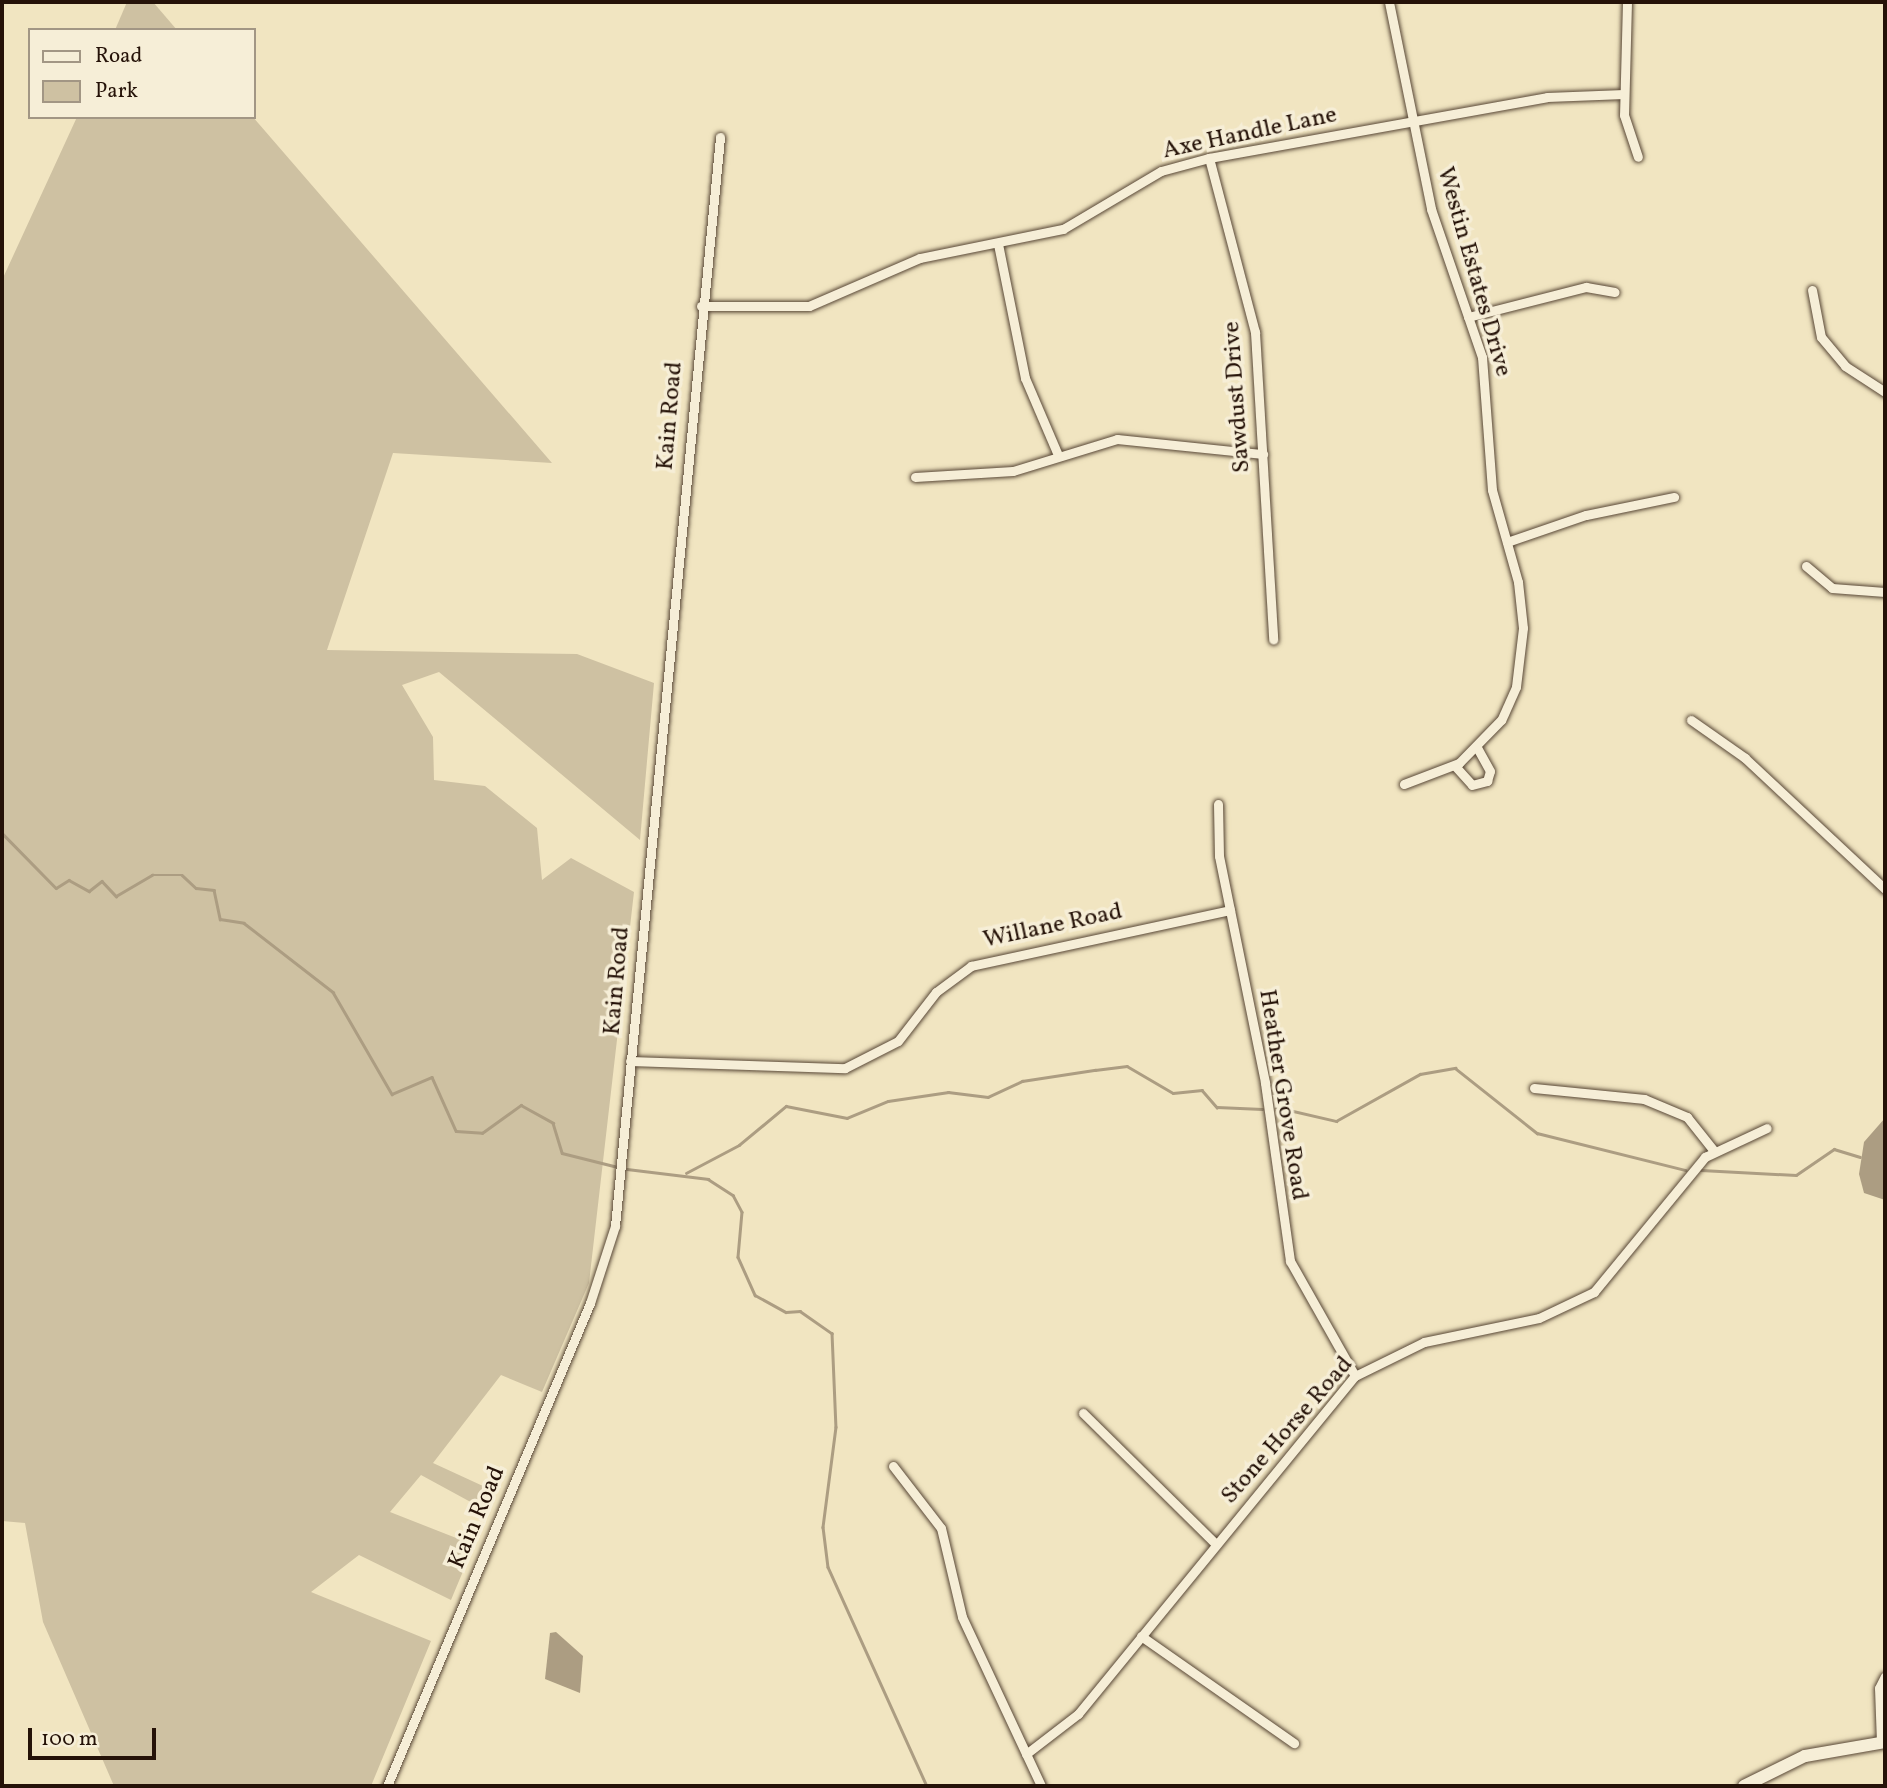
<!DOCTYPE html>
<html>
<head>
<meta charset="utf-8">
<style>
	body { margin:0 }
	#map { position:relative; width:1887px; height:1788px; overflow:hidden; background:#f1e5c1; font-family:Vollkorn,serif }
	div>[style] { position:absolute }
	.green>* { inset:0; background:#cec1a2 }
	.water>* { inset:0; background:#ac9d82 }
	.stream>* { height:2.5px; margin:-1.25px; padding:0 1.25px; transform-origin:1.25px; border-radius:1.25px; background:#ac9d82 }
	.roads { filter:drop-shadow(0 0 2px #584736) drop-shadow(0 0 2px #584736) }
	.minor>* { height:9px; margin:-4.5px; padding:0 4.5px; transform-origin:4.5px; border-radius:4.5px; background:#f6eed7 }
	.secondary>* { height:12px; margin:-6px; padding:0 6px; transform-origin:6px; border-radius:6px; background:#f6eed7 }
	span { translate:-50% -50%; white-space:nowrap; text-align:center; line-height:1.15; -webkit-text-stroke:7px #f6eed7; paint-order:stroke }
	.street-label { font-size:24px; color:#251208 }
	.frame { position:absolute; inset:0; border:4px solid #251208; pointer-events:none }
	.legend { position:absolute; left:28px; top:28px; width:228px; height:91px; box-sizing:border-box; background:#f6eed7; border:2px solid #a29684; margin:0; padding:9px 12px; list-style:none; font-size:21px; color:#251208 }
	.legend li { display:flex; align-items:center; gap:14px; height:35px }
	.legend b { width:35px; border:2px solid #a29684 }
	.scale { position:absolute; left:28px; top:1728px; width:128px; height:32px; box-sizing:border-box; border:4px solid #251208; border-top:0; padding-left:9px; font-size:21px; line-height:24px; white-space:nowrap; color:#251208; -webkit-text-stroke:5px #f6eed7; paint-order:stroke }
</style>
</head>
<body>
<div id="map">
	<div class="green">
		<div style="clip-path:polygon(127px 2px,153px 2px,177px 30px,115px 30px)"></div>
		<div style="clip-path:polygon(77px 117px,253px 117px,552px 463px,393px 453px,327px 650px,577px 654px,654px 683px,640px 840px,439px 672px,402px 685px,433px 737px,434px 780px,485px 786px,537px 828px,542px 880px,571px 858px,634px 892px,589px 1283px,542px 1392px,501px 1375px,433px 1463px,496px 1492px,489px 1512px,421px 1475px,390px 1512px,474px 1545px,451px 1600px,359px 1555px,311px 1592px,431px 1641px,371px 1786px,114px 1786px,43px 1622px,25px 1523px,2px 1521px,2px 280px)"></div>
	</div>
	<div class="water">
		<div style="clip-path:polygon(1885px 1118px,1885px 1200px,1864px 1193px,1859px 1174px,1864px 1142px)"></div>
		<div style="clip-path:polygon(556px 1632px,583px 1656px,580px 1693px,545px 1679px,550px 1633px)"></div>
	</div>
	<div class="stream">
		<div style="left:2px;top:833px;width:77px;rotate:45.5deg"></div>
		<div style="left:56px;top:888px;width:15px;rotate:-32deg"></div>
		<div style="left:69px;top:880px;width:23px;rotate:29deg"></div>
		<div style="left:89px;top:891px;width:16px;rotate:-38deg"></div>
		<div style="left:102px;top:881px;width:21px;rotate:47deg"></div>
		<div style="left:116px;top:896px;width:42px;rotate:-30.3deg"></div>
		<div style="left:152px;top:875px;width:30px"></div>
		<div style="left:182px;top:875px;width:19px;rotate:43deg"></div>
		<div style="left:196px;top:888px;width:18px;rotate:6deg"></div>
		<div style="left:214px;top:890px;width:30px;rotate:78deg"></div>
		<div style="left:220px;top:919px;width:24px;rotate:9deg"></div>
		<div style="left:244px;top:923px;width:113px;rotate:37.8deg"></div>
		<div style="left:333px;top:992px;width:118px;rotate:60deg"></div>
		<div style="left:392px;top:1094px;width:43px;rotate:-23deg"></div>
		<div style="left:432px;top:1077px;width:59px;rotate:66deg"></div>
		<div style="left:456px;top:1131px;width:26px;rotate:4deg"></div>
		<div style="left:482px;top:1133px;width:48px;rotate:-35.7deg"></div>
		<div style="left:521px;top:1105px;width:37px;rotate:29deg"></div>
		<div style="left:553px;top:1123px;width:31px;rotate:73deg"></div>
		<div style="left:562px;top:1153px;width:54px;rotate:14deg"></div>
		<div style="left:1276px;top:1107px;width:62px;rotate:13.1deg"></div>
		<div style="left:1336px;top:1121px;width:96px;rotate:-29.2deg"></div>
		<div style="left:1420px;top:1074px;width:36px;rotate:-10deg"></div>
		<div style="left:1455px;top:1068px;width:105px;rotate:38.4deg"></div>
		<div style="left:1537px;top:1133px;width:153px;rotate:14deg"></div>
		<div style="left:627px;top:1169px;width:82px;rotate:7deg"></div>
		<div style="left:708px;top:1179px;width:30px;rotate:33deg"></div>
		<div style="left:733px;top:1195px;width:19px;rotate:62deg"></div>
		<div style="left:742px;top:1212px;width:45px;rotate:95.1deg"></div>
		<div style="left:738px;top:1257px;width:42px;rotate:65.9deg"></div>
		<div style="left:755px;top:1295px;width:35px;rotate:29deg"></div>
		<div style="left:786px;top:1312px;width:14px;rotate:-4deg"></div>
		<div style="left:800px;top:1311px;width:39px;rotate:35deg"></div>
		<div style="left:832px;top:1333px;width:94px;rotate:87.6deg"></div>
		<div style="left:836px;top:1427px;width:101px;rotate:97.4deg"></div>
		<div style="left:823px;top:1527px;width:40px;rotate:82.9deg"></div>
		<div style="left:828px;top:1567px;width:240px;rotate:65.7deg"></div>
		<div style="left:1701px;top:1170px;width:95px;rotate:3deg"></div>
		<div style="left:1796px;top:1175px;width:46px;rotate:-34.4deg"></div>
		<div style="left:1834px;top:1149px;width:27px;rotate:17deg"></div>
		<div style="left:686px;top:1173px;width:60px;rotate:-27.8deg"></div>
		<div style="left:739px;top:1145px;width:61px;rotate:-39.7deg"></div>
		<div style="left:786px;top:1106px;width:62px;rotate:11.1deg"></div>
		<div style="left:847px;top:1118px;width:44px;rotate:-22.5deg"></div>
		<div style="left:888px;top:1101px;width:61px;rotate:-8.5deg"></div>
		<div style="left:948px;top:1092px;width:40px;rotate:7.1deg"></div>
		<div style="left:988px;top:1097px;width:38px;rotate:-25deg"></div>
		<div style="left:1022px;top:1081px;width:74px;rotate:-8.6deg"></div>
		<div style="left:1095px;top:1070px;width:32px;rotate:-7deg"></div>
		<div style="left:1127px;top:1066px;width:53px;rotate:30.4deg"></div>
		<div style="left:1173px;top:1093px;width:29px;rotate:-6deg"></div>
		<div style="left:1202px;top:1090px;width:23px;rotate:49deg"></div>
		<div style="left:1217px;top:1107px;width:45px;rotate:2.5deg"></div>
	</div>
	<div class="roads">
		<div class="minor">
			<div style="left:1389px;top:2px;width:211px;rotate:78.5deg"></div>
			<div style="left:1431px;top:209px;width:157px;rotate:71deg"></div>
			<div style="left:1482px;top:357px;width:133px;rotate:85.7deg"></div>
			<div style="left:1492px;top:490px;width:96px;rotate:74.2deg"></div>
			<div style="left:1518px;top:582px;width:46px;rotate:83.8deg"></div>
			<div style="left:1523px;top:628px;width:59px;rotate:96.8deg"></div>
			<div style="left:1516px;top:687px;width:36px;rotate:114deg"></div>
			<div style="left:1501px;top:720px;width:60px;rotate:134.3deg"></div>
			<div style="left:1459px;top:763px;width:59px;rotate:159.1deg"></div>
			<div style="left:1627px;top:2px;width:113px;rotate:91.5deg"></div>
			<div style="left:1624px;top:115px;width:44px;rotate:71.6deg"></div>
			<div style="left:1209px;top:158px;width:180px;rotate:75.2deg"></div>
			<div style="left:1255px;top:332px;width:308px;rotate:86.6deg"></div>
			<div style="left:998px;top:244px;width:137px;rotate:78.6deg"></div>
			<div style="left:1025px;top:378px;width:84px;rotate:66.8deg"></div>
			<div style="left:1812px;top:290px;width:48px;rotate:79.2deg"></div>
			<div style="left:1821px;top:337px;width:38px;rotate:50deg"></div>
			<div style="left:1845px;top:366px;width:48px;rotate:33deg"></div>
			<div style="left:701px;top:306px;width:108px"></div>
			<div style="left:809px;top:306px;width:121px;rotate:-23.4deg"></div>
			<div style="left:920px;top:258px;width:146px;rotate:-11.5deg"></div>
			<div style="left:1063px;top:229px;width:114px;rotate:-30.6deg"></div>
			<div style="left:1161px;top:171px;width:50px;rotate:-15.2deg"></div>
			<div style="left:1209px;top:158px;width:343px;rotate:-10.2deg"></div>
			<div style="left:1547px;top:97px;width:77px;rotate:-2.2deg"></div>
			<div style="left:1468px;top:317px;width:122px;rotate:-14.3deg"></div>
			<div style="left:1586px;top:287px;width:29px;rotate:10deg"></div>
			<div style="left:915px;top:477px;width:98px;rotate:-3.5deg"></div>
			<div style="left:1013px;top:471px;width:109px;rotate:-17.1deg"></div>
			<div style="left:1117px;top:439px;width:147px;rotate:5.9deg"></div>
			<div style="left:1507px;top:542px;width:83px;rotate:-18.9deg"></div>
			<div style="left:1586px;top:515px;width:90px;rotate:-11.6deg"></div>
			<div style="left:1806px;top:566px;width:34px;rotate:40deg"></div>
			<div style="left:1832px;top:588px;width:53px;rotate:4.3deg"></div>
			<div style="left:1691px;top:720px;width:66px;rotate:35.1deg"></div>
			<div style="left:1745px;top:758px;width:192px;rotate:43.1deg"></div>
			<div style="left:1455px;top:766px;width:25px;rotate:48deg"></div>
			<div style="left:1472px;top:785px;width:16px;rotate:-15deg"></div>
			<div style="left:1487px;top:781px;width:10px;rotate:-73deg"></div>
			<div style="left:1490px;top:771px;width:26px;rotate:-119deg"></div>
			<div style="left:1218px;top:804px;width:52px;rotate:88.9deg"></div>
			<div style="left:1219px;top:856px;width:232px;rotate:78.5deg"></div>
			<div style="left:1265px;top:1083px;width:180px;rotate:82deg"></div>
			<div style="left:1290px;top:1261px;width:132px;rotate:60.5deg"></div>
			<div style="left:630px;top:1061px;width:215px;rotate:1.9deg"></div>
			<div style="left:845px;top:1068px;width:59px;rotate:-27deg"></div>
			<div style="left:898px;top:1041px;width:62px;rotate:-52.2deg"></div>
			<div style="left:936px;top:992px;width:44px;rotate:-36.6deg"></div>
			<div style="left:971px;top:966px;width:265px;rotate:-12.2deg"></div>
			<div style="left:1534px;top:1088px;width:111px;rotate:5.7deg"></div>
			<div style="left:1644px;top:1099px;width:47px;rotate:22.7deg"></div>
			<div style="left:1687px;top:1117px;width:43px;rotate:51.5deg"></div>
			<div style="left:1083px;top:1413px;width:187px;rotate:44.6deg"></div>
			<div style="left:893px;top:1466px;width:78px;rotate:52.3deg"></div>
			<div style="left:941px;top:1528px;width:91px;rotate:76.7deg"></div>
			<div style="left:962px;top:1617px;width:187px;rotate:64.9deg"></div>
			<div style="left:1141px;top:1636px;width:187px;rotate:35deg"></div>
			<div style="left:1881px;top:1742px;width:54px;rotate:-92.1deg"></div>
			<div style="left:1879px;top:1688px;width:13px;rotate:-63deg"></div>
			<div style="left:1026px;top:1754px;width:66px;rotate:-37.6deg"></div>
			<div style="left:1078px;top:1714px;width:437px;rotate:-50.7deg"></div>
			<div style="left:1355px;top:1376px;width:77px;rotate:-26.2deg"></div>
			<div style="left:1424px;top:1342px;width:117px;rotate:-11.8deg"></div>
			<div style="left:1539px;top:1318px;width:61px;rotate:-25.3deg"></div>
			<div style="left:1594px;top:1292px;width:175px;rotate:-50.6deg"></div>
			<div style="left:1705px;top:1157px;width:68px;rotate:-25.1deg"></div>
			<div style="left:387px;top:1786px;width:524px;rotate:-67.2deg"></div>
			<div style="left:590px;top:1303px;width:81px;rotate:-72deg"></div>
			<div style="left:615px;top:1226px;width:1094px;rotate:-84.49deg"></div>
		</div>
		<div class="secondary">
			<div style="left:1744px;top:1786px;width:68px;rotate:-26.2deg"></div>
			<div style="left:1805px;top:1756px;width:81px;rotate:-9.9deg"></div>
		</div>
	</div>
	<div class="street-label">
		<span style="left:1250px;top:134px;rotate:-12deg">Axe Handle Lane</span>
		<span style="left:1473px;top:272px;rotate:74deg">Westin Estates Drive</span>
		<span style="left:1238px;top:397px;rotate:-94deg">Sawdust Drive</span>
		<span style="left:671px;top:416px;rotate:-85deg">Kain Road</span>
		<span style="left:1053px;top:927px;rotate:-12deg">Willane Road</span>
		<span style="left:618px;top:981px;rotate:-85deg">Kain Road</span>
		<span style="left:1282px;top:1095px;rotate:81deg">Heather Grove Road</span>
		<span style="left:1288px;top:1431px;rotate:-49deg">Stone Horse Road</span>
		<span style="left:478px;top:1518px;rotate:-67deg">Kain Road</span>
	</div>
	<div class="frame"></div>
	<ul class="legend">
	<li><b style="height:9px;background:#f6eed7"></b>Road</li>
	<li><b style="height:19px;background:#cec1a2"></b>Park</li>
	</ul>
	<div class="scale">100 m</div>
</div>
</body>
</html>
